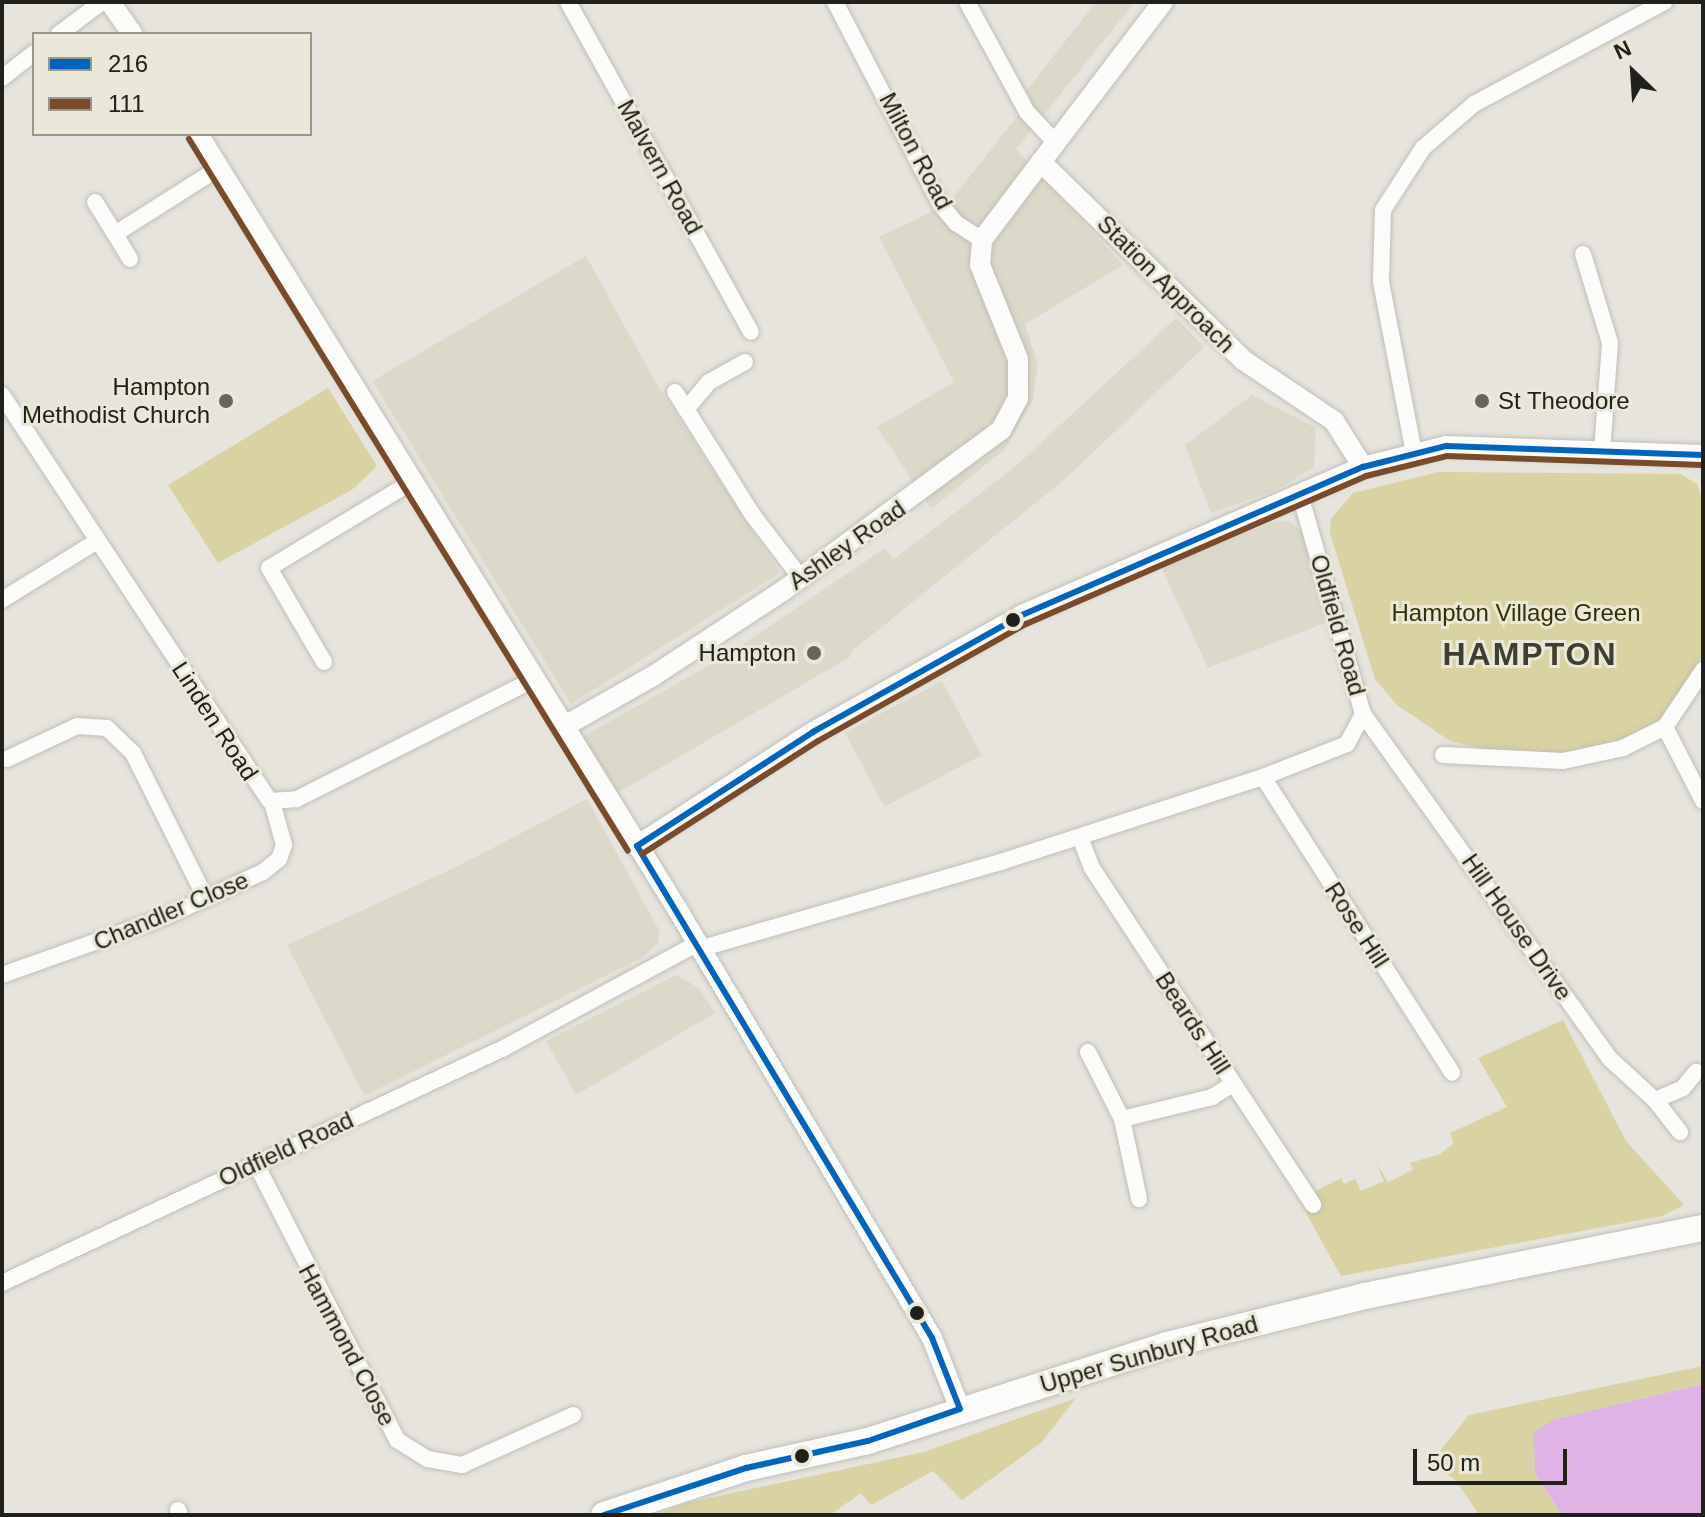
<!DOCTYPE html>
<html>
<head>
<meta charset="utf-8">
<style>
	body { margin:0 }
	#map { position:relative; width:1705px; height:1517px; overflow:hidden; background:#e6e4dc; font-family:Helvetica,sans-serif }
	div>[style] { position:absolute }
	.built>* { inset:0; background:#dcd9ca; transform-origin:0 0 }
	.green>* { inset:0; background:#d9d2a2 }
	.water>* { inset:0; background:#e0b3e6 }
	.roads { filter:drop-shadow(0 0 2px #bfbeb7) drop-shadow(0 0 2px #bfbeb7) }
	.minor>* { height:16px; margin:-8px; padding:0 8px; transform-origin:8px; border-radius:8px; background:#fbfbfa }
	.tertiary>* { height:20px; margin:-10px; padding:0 10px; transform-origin:10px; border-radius:10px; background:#fbfbfa }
	.trunk>* { height:26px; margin:-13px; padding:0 13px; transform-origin:13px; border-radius:13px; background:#fbfbfa }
	.bus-1>* { height:6px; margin:-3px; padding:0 3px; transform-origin:3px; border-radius:3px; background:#0065bd }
	.bus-2>* { height:6px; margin:-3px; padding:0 3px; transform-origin:3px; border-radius:3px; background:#7a4b2a }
	.dots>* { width:22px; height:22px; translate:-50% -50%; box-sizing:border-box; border:4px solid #eae8d8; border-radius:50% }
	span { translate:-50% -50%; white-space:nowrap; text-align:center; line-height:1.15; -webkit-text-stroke:6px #eae8d8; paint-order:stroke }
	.street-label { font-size:24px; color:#21211b }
	.poi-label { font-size:24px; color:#21211b }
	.right { translate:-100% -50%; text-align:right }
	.left { translate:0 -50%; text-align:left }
	.park-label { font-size:24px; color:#353002 }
	.district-label { font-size:32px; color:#3f3e31; font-weight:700; letter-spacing:2px }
	.frame { position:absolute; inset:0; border:4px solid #21211b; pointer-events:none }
	.legend { position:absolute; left:32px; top:32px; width:280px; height:104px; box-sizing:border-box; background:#eae8d8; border:2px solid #9a988c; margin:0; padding:10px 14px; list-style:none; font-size:24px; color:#21211b }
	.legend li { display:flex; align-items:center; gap:16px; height:40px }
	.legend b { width:40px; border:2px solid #9a988c }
	.north { position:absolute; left:1593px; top:32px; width:80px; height:80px; -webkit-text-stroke:6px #eae8d8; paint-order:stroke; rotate:335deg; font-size:22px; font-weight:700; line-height:32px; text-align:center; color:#21211b }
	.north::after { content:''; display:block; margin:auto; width:28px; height:36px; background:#21211b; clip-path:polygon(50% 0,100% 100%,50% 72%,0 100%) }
	.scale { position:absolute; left:1413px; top:1449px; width:154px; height:36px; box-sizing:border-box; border:4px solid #21211b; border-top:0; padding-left:10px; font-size:24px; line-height:28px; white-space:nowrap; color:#21211b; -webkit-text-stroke:6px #eae8d8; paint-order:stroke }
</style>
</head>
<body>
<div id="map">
	<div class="built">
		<div style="clip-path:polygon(1096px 2px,1135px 2px,1016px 149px,1123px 265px,1025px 324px,1038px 365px,1032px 402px,1005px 449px,931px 509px,877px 427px,954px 382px,879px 237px,948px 204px,1031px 99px,1026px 91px)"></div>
		<div style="clip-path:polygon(586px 256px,657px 385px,780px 573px,571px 704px,372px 381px)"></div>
		<div style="clip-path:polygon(1176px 318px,1204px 347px,1064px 480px,852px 651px,850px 657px,614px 795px,580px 738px,724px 657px,885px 548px,894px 559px,1016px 466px)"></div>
		<div style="clip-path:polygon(1252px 395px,1316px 428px,1314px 467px,1278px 489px,1211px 513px,1185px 445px)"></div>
		<div style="clip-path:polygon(1288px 521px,1302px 532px,1328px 622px,1208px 668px,1161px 567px,1271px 522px)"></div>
		<div style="left:942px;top:681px;width:84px;height:110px;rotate:62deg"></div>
		<div style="clip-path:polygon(587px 799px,659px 930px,658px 943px,643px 957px,364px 1096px,287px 945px,456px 867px)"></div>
		<div style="clip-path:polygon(676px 975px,699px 988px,715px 1013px,576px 1095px,546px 1041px)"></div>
	</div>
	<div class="green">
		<div style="clip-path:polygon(328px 388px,377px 466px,353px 489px,218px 563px,168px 485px)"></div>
		<div style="clip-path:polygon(1439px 472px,1680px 474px,1697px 484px,1703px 501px,1703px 651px,1693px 681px,1671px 713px,1620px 743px,1571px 753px,1497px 752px,1450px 741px,1397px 705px,1375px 679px,1330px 533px,1331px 519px,1353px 493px)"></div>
		<div style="clip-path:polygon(1563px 1020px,1626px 1141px,1684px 1205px,1662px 1216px,1341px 1276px,1305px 1211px,1312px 1205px,1306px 1196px,1341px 1178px,1344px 1184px,1355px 1179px,1361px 1191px,1384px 1181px,1376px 1163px,1388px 1182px,1413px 1170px,1410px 1163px,1440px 1154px,1454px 1143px,1450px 1133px,1507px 1107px,1478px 1058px)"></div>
		<div style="clip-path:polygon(1703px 1366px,1703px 1384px,1555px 1419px,1535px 1474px,1562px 1515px,1479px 1515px,1456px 1480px,1429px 1464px,1469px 1415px)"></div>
		<div style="clip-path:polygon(1076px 1398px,1041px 1443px,962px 1500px,933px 1471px,871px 1505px,861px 1493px,830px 1515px,656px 1515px,686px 1503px,924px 1452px)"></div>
	</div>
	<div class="water">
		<div style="clip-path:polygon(1703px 1384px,1703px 1515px,1562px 1515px,1535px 1474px,1534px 1432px,1555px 1419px)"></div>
	</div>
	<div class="roads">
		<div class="minor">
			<div style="left:568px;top:2px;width:377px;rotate:61deg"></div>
			<div style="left:835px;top:2px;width:228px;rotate:62.5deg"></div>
			<div style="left:940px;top:204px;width:25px;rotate:50deg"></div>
			<div style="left:956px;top:223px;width:31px;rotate:33deg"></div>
			<div style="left:967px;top:2px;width:125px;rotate:61.4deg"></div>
			<div style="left:1027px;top:112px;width:41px;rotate:47deg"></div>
			<div style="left:59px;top:34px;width:54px;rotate:-36.7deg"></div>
			<div style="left:2px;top:78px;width:41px;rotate:-38deg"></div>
			<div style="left:95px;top:202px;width:38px;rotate:58deg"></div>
			<div style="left:115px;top:234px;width:123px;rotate:-32.4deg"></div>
			<div style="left:115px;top:234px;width:29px;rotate:59deg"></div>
			<div style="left:1583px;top:254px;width:93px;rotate:73.1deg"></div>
			<div style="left:1610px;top:343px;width:108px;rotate:94.2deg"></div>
			<div style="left:745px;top:362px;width:41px;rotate:150.9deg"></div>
			<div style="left:709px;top:382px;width:35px;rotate:130deg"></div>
			<div style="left:686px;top:409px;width:124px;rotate:57.8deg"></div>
			<div style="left:752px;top:514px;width:81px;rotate:52.6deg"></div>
			<div style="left:675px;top:392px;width:20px;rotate:57deg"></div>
			<div style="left:2px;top:395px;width:486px;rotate:56.6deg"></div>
			<div style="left:270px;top:801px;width:27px;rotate:-4deg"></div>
			<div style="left:297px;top:799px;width:264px;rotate:-26.8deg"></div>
			<div style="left:1414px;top:453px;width:175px;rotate:-100.9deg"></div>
			<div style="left:1381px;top:281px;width:71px;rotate:-88.4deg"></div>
			<div style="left:1383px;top:210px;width:74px;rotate:-57.2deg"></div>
			<div style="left:1423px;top:148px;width:67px;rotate:-40.8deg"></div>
			<div style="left:1474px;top:104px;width:216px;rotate:-28.2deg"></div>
			<div style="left:2px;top:600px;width:112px;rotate:-31.8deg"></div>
			<div style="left:324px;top:662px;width:109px;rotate:-120.3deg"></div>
			<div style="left:269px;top:568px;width:165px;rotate:-31.1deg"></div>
			<div style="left:1363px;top:714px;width:423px;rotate:54.4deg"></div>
			<div style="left:1609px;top:1058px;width:62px;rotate:42.4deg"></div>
			<div style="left:1655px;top:1100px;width:41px;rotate:52deg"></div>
			<div style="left:1665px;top:727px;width:83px;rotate:62.8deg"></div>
			<div style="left:1443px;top:755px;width:120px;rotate:2.9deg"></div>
			<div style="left:1563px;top:761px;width:61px;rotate:-12.2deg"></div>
			<div style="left:1623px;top:748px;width:47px;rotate:-26.6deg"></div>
			<div style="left:1665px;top:727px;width:69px;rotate:-56.3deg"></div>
			<div style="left:7px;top:759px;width:77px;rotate:-25.2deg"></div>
			<div style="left:77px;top:726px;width:30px;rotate:4deg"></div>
			<div style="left:107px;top:728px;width:36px;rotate:44deg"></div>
			<div style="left:133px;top:753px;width:163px;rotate:63.4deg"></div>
			<div style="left:1263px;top:777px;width:351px;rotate:57.4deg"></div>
			<div style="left:1080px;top:837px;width:33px;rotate:69deg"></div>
			<div style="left:1092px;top:868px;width:403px;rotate:56.7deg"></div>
			<div style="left:699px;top:949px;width:314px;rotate:-16.1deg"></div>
			<div style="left:1001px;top:862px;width:275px;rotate:-18deg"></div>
			<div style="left:1263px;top:777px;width:90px;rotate:-21.4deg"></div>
			<div style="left:1347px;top:744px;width:34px;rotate:-62deg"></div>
			<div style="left:1363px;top:714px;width:228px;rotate:-106deg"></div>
			<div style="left:2px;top:975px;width:173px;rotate:-19.6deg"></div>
			<div style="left:165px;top:917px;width:108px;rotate:-24.7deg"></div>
			<div style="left:263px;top:872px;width:21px;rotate:-39deg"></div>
			<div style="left:279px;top:859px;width:15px;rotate:-70deg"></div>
			<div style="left:284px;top:845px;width:45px;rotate:-105.6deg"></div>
			<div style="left:1088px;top:1052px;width:75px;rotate:63.1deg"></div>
			<div style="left:1122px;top:1119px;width:82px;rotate:78deg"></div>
			<div style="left:1655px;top:1100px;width:30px;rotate:-23deg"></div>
			<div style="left:1683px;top:1088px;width:21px;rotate:-51deg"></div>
			<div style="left:1122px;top:1119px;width:93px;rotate:-13.7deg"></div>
			<div style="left:1212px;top:1097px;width:25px;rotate:-32deg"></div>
			<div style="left:256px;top:1164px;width:310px;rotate:62.9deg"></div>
			<div style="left:397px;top:1440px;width:36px;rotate:32deg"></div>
			<div style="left:428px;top:1459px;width:35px;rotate:10deg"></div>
			<div style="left:462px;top:1465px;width:122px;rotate:-24.2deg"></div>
			<div style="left:2px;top:1283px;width:554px;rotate:-25.09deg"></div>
			<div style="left:504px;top:1048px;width:218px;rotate:-28.4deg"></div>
			<div style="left:178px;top:1510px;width:5px;rotate:68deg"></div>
		</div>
		<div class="tertiary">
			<div style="left:110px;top:2px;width:39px;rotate:55deg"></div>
			<div style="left:198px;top:134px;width:909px;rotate:58.27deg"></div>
			<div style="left:676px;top:907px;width:501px;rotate:59.29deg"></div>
			<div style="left:932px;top:1338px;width:76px;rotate:68.5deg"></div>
			<div style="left:1041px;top:162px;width:201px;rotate:-52.7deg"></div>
			<div style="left:563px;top:727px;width:103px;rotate:-29.5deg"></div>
			<div style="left:653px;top:676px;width:157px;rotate:-33.3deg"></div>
			<div style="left:784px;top:590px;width:270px;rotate:-36.4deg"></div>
			<div style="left:1001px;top:430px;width:36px;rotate:-62deg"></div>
			<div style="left:1018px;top:398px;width:39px;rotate:-90deg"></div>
			<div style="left:1018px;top:359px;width:101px;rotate:-112deg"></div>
			<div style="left:980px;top:265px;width:25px;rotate:-85deg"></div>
			<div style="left:982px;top:240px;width:98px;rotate:-52.9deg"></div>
			<div style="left:1041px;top:162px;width:283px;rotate:44.4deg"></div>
			<div style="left:1243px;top:360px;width:110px;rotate:33.8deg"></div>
			<div style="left:1334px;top:421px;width:54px;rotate:57.8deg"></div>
			<div style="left:637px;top:846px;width:210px;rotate:-32.9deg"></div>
			<div style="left:813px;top:732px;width:240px;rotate:-29.2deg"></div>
			<div style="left:1022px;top:615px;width:372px;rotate:-23.5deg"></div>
			<div style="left:1363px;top:467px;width:86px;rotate:-14.2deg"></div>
			<div style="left:1446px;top:446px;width:257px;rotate:2deg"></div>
		</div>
		<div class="trunk">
			<div style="left:604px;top:1515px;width:150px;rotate:-18.3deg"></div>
			<div style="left:746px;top:1468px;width:125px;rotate:-12.5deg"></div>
			<div style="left:868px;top:1441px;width:314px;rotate:-17.8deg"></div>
			<div style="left:1167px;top:1345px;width:204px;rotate:-13.9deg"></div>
			<div style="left:1365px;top:1296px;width:345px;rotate:-11.4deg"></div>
		</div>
	</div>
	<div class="bus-1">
		<div style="left:637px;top:846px;width:210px;rotate:-32.9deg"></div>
		<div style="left:813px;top:732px;width:240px;rotate:-29.2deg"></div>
		<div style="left:1022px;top:615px;width:372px;rotate:-23.5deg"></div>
		<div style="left:1363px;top:467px;width:86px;rotate:-14.2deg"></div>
		<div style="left:1446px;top:446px;width:257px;rotate:2deg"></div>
		<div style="left:637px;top:846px;width:574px;rotate:59.05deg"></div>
		<div style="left:932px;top:1338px;width:76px;rotate:68.5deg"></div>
		<div style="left:604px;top:1515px;width:150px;rotate:-18.3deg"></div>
		<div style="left:746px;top:1468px;width:125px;rotate:-12.5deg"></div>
		<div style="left:868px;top:1441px;width:97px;rotate:-19.2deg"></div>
	</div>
	<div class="bus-2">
		<div style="left:189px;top:139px;width:836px;rotate:58.34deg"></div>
		<div style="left:642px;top:854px;width:209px;rotate:-32.7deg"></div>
		<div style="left:818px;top:741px;width:239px;rotate:-29.4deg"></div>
		<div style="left:1026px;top:624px;width:371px;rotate:-23.5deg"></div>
		<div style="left:1366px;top:476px;width:83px;rotate:-13.9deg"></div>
		<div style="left:1447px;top:456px;width:256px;rotate:2deg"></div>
	</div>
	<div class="dots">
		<div style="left:226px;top:401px;background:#66655f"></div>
		<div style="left:1482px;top:401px;background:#66655f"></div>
		<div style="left:1013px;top:620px;background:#21211b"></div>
		<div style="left:814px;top:653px;background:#66655f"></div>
		<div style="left:917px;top:1313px;background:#21211b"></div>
		<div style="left:802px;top:1456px;background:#21211b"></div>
	</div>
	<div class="street-label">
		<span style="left:916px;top:151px;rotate:62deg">Milton Road</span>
		<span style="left:660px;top:167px;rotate:61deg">Malvern Road</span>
		<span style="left:1166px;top:284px;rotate:45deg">Station Approach</span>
		<span style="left:847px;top:545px;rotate:-35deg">Ashley Road</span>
		<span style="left:1338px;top:625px;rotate:74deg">Oldfield Road</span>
		<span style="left:215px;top:721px;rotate:57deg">Linden Road</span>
		<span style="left:171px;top:911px;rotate:-23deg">Chandler Close</span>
		<span style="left:1357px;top:925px;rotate:57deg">Rose Hill</span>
		<span style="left:1517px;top:927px;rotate:55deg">Hill House Drive</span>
		<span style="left:1193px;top:1023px;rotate:57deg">Beards Hill</span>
		<span style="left:286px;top:1149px;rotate:-25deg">Oldfield Road</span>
		<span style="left:347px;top:1345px;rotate:62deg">Hammond Close</span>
		<span style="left:1149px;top:1354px;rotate:-16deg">Upper Sunbury Road</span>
	</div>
	<div class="poi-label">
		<span class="right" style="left:210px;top:401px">Hampton<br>Methodist Church</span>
		<span class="left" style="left:1498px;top:401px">St Theodore</span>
		<span class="right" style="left:796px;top:653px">Hampton</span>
	</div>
	<div class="park-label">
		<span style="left:1516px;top:613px">Hampton Village Green</span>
	</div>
	<div class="district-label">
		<span style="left:1530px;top:654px">HAMPTON</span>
	</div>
	<div class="frame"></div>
	<ul class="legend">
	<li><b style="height:10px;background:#0065bd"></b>216</li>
	<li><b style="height:10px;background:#7a4b2a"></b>111</li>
	</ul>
	<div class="north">N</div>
	<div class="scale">50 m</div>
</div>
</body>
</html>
